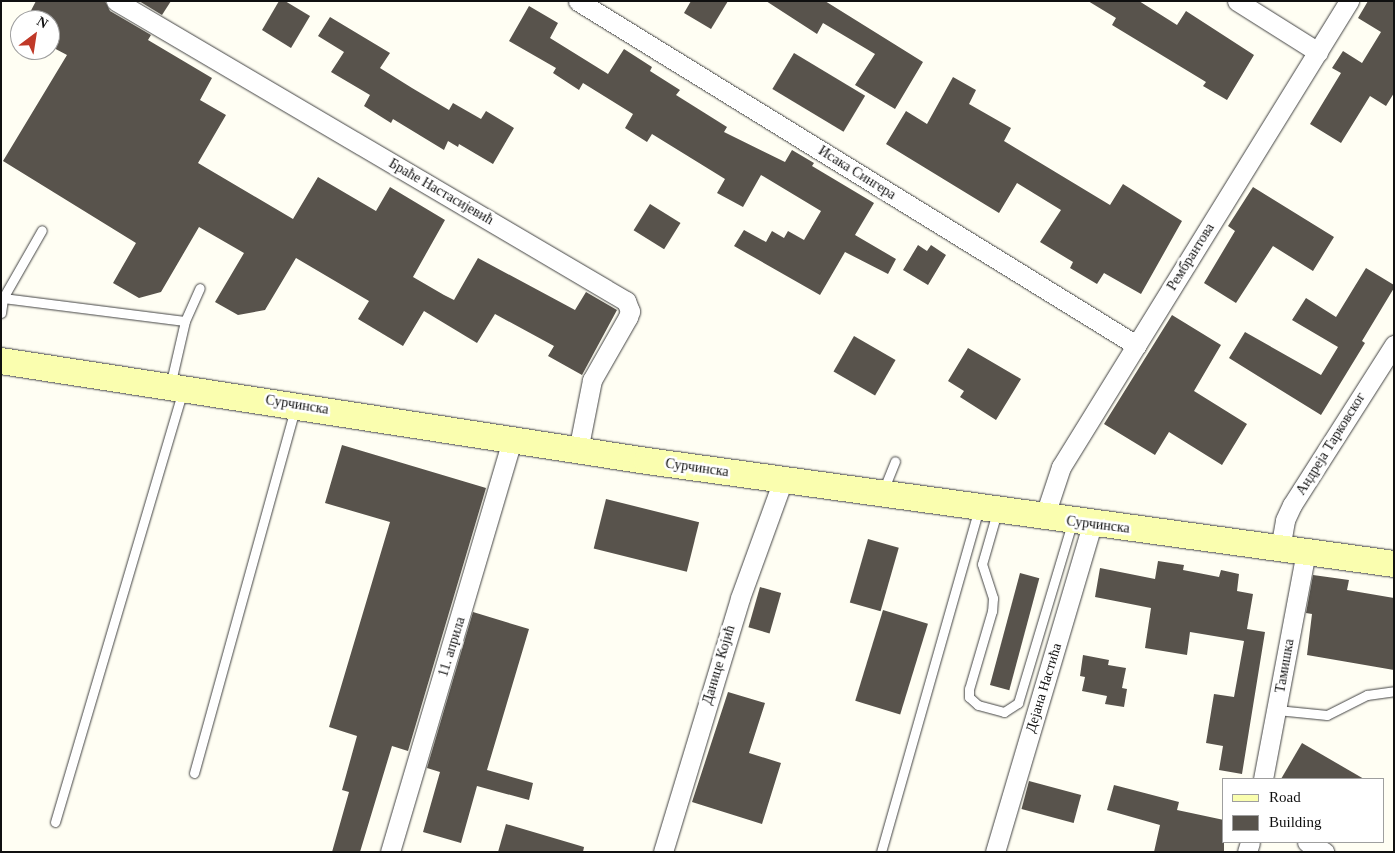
<!DOCTYPE html>
<html>
<head>
<meta charset="utf-8">
<style>
	body { margin:0 }
	#map { position:relative; width:1395px; height:853px; overflow:hidden; background:#fffef3; font-family:Georgia,serif }
	div>[style] { position:absolute }
	.building>* { inset:0; background:#58534c; transform-origin:0 0 }
	.roads { filter:drop-shadow(0 0 1px #434343) drop-shadow(0 0 1px #434343) }
	.lane>* { height:9px; margin:-4.5px; padding:0 4.5px; transform-origin:4.5px; border-radius:4.5px; background:#fff }
	.street>* { height:19px; margin:-9.5px; padding:0 9.5px; transform-origin:9.5px; border-radius:9.5px; background:#fff }
	.secondary>* { height:26px; margin:-13px; padding:0 13px; transform-origin:13px; border-radius:13px; background:#fafeaf }
	span { translate:-50% -50%; white-space:nowrap; text-align:center; line-height:1.15; -webkit-text-stroke:5px #fff; paint-order:stroke }
	.street-label { font-size:14px; color:#101010 }
	.frame { position:absolute; inset:0; border:2px solid #101010; pointer-events:none }
	.legend { position:absolute; left:1222px; top:778px; width:162px; height:65px; box-sizing:border-box; background:#fff; border:1px solid #9f9f9f; margin:0; padding:6px 9px; list-style:none; font-size:15px; color:#101010 }
	.legend li { display:flex; align-items:center; gap:10px; height:25px }
	.legend b { width:25px; border:1px solid #9f9f9f }
	.north { position:absolute; left:10px; top:10px; width:50px; height:50px; box-sizing:border-box; background:#fff; border:1px solid #9f9f9f; border-radius:50%; rotate:31deg; font-size:14px; font-weight:700; line-height:20px; text-align:center; color:#101010 }
	.north::after { content:''; display:block; margin:auto; width:18px; height:22px; background:#c03928; clip-path:polygon(50% 0,100% 100%,50% 72%,0 100%) }
</style>
</head>
<body>
<div id="map">
	<div class="building">
		<div style="clip-path:polygon(36px 1px,105px 1px,110px 11px,151px 35px,148px 40px,212px 78px,200px 100px,226px 115px,198px 163px,293px 219px,318px 177px,376px 211px,390px 187px,445px 220px,413px 277px,444px 295px,454px 300px,478px 258px,575px 310px,586px 292px,617px 310px,582px 375px,548px 356px,554px 346px,495px 314px,477px 343px,424px 311px,403px 346px,358px 319px,369px 301px,296px 258px,265px 310px,238px 315px,215px 302px,244px 253px,199px 227px,161px 292px,139px 298px,113px 283px,136px 243px,3px 161px,67px 55px,50px 46px,50px 20px,26px 20px)"></div>
		<div style="clip-path:polygon(139px 1px,171px 1px,162px 15px)"></div>
		<div style="clip-path:polygon(279px 1px,285px 1px,310px 16px,291px 48px,262px 30px)"></div>
		<div style="clip-path:polygon(691px 1px,728px 1px,711px 29px,684px 13px)"></div>
		<div style="clip-path:polygon(766px 1px,825px 1px,923px 62px,895px 109px,855px 85px,875px 54px,823px 23px,817px 34px)"></div>
		<div style="clip-path:polygon(1088px 1px,1139px 1px,1177px 25px,1186px 11px,1254px 55px,1227px 100px,1203px 86px,1206px 82px,1112px 25px,1116px 18px)"></div>
		<div style="clip-path:polygon(1368px 1px,1394px 1px,1394px 93px,1386px 106px,1370px 96px,1341px 143px,1310px 124px,1341px 73px,1332px 68px,1343px 51px,1362px 63px,1381px 32px,1358px 18px)"></div>
		<div style="clip-path:polygon(529px 6px,558px 23px,550px 38px,608px 74px,624px 49px,652px 67px,650px 71px,680px 90px,676px 95px,727px 127px,724px 132px,785px 162px,792px 150px,814px 163px,812px 166px,874px 203px,855px 235px,896px 259px,888px 274px,845px 252px,820px 295px,734px 246px,744px 230px,766px 242px,772px 231px,784px 238px,788px 231px,804px 240px,821px 211px,761px 175px,743px 207px,717px 193px,725px 179px,652px 134px,647px 142px,625px 128px,633px 114px,583px 83px,579px 90px,553px 73px,556px 68px,509px 41px)"></div>
		<div style="clip-path:polygon(330px 17px,390px 53px,380px 68px,412px 88px,449px 110px,453px 103px,481px 119px,486px 111px,514px 128px,493px 164px,459px 144px,458px 147px,448px 141px,444px 150px,393px 119px,391px 123px,364px 106px,370px 95px,331px 72px,344px 52px,318px 36px)"></div>
		<div style="left:794px;top:53px;width:83px;height:42px;rotate:31deg"></div>
		<div style="clip-path:polygon(953px 77px,976px 90px,969px 104px,1011px 128px,1004px 141px,1110px 205px,1123px 184px,1182px 221px,1141px 294px,1104px 273px,1097px 284px,1070px 268px,1073px 262px,1040px 242px,1061px 210px,1017px 183px,999px 213px,886px 144px,906px 111px,927px 124px)"></div>
		<div style="clip-path:polygon(1253px 187px,1334px 237px,1313px 271px,1273px 246px,1236px 303px,1204px 283px,1235px 231px,1228px 226px)"></div>
		<div style="left:650px;top:204px;width:36px;height:31px;rotate:32deg"></div>
		<div style="clip-path:polygon(918px 245px,927px 251px,931px 245px,946px 255px,928px 285px,903px 270px)"></div>
		<div style="clip-path:polygon(1366px 268px,1394px 285px,1394px 288px,1362px 341px,1365px 343px,1321px 415px,1229px 358px,1245px 332px,1321px 375px,1338px 347px,1292px 320px,1306px 298px,1336px 317px)"></div>
		<div style="clip-path:polygon(1172px 315px,1221px 345px,1194px 391px,1247px 424px,1222px 465px,1169px 432px,1155px 455px,1104px 424px)"></div>
		<div style="left:854px;top:336px;width:48px;height:41px;rotate:30deg"></div>
		<div style="clip-path:polygon(968px 348px,1021px 379px,996px 420px,960px 397px,964px 391px,948px 381px)"></div>
		<div style="clip-path:polygon(342px 445px,486px 488px,408px 751px,392px 746px,360px 852px,332px 852px,349px 792px,342px 790px,357px 736px,329px 727px,390px 522px,325px 503px)"></div>
		<div style="left:606px;top:499px;width:96px;height:51px;rotate:14deg"></div>
		<div style="left:868px;top:539px;width:32px;height:66px;rotate:16deg"></div>
		<div style="clip-path:polygon(1158px 561px,1184px 565px,1183px 570px,1219px 577px,1221px 570px,1239px 574px,1237px 591px,1253px 594px,1247px 629px,1265px 632px,1242px 774px,1219px 770px,1223px 746px,1206px 743px,1214px 694px,1234px 697px,1244px 641px,1190px 632px,1187px 655px,1145px 648px,1151px 608px,1095px 597px,1100px 568px,1155px 579px)"></div>
		<div style="left:1020px;top:573px;width:20px;height:116px;rotate:15deg"></div>
		<div style="clip-path:polygon(1313px 575px,1349px 580px,1347px 590px,1394px 598px,1394px 670px,1307px 655px,1312px 614px,1306px 613px)"></div>
		<div style="left:760px;top:587px;width:22px;height:42px;rotate:16deg"></div>
		<div style="left:883px;top:610px;width:47px;height:95px;rotate:17deg"></div>
		<div style="clip-path:polygon(473px 612px,529px 629px,487px 770px,533px 783px,529px 800px,477px 786px,461px 843px,423px 832px,440px 772px,427px 768px)"></div>
		<div style="clip-path:polygon(1083px 655px,1109px 660px,1108px 665px,1126px 668px,1122px 688px,1127px 689px,1124px 707px,1105px 704px,1107px 696px,1082px 691px,1085px 677px,1080px 676px)"></div>
		<div style="clip-path:polygon(728px 692px,765px 703px,749px 753px,781px 763px,762px 824px,692px 802px)"></div>
		<div style="clip-path:polygon(1302px 743px,1364px 779px,1281px 779px)"></div>
		<div style="left:1029px;top:781px;width:54px;height:29px;rotate:15deg"></div>
		<div style="clip-path:polygon(1114px 785px,1179px 802px,1177px 810px,1224px 820px,1224px 852px,1154px 852px,1160px 825px,1107px 810px)"></div>
		<div style="clip-path:polygon(506px 824px,584px 847px,583px 852px,498px 852px)"></div>
	</div>
	<div class="roads">
		<div class="lane">
			<div style="left:3px;top:298px;width:183px;rotate:7.2deg"></div>
			<div style="left:1px;top:313px;width:15px;rotate:-82deg"></div>
			<div style="left:3px;top:298px;width:78px;rotate:-60.2deg"></div>
			<div style="left:170px;top:386px;width:67px;rotate:-77deg"></div>
			<div style="left:185px;top:321px;width:36px;rotate:-66deg"></div>
			<div style="left:883px;top:491px;width:32px;rotate:-68deg"></div>
			<div style="left:997px;top:512px;width:54px;rotate:106.1deg"></div>
			<div style="left:982px;top:564px;width:36px;rotate:72deg"></div>
			<div style="left:993px;top:598px;width:13px;rotate:94deg"></div>
			<div style="left:992px;top:611px;width:81px;rotate:106.4deg"></div>
			<div style="left:969px;top:689px;width:8px;rotate:90deg"></div>
			<div style="left:969px;top:697px;width:12px;rotate:42deg"></div>
			<div style="left:978px;top:705px;width:27px;rotate:15deg"></div>
			<div style="left:1004px;top:712px;width:17px;rotate:-33deg"></div>
			<div style="left:1018px;top:703px;width:188px;rotate:-73.3deg"></div>
			<div style="left:1277px;top:710px;width:50px;rotate:5.7deg"></div>
			<div style="left:1327px;top:715px;width:45px;rotate:-26.6deg"></div>
			<div style="left:1367px;top:695px;width:27px;rotate:-8deg"></div>
			<div style="left:194px;top:773px;width:377px;rotate:-74.5deg"></div>
			<div style="left:55px;top:822px;width:450px;rotate:-73.5deg"></div>
			<div style="left:881px;top:852px;width:357px;rotate:-74.1deg"></div>
		</div>
		<div class="street">
			<div style="left:116px;top:1px;width:592px;rotate:30.47deg"></div>
			<div style="left:626px;top:301px;width:11px;rotate:68deg"></div>
			<div style="left:630px;top:311px;width:6px;rotate:108deg"></div>
			<div style="left:628px;top:317px;width:73px;rotate:119.7deg"></div>
			<div style="left:592px;top:380px;width:72px;rotate:101.2deg"></div>
			<div style="left:578px;top:1px;width:656px;rotate:31.65deg"></div>
			<div style="left:1237px;top:1px;width:96px;rotate:32.2deg"></div>
			<div style="left:1044px;top:518px;width:54px;rotate:-71.6deg"></div>
			<div style="left:1061px;top:467px;width:548px;rotate:-58.28deg"></div>
			<div style="left:1280px;top:549px;width:29px;rotate:-80deg"></div>
			<div style="left:1285px;top:520px;width:17px;rotate:-65deg"></div>
			<div style="left:1292px;top:505px;width:190px;rotate:-57.5deg"></div>
			<div style="left:1263px;top:779px;width:231px;rotate:-79.3deg"></div>
			<div style="left:1307px;top:842px;width:20px;rotate:30deg"></div>
			<div style="left:390px;top:852px;width:429px;rotate:-73.5deg"></div>
			<div style="left:663px;top:852px;width:265px;rotate:-73.1deg"></div>
			<div style="left:740px;top:598px;width:126px;rotate:-70deg"></div>
			<div style="left:995px;top:852px;width:342px;rotate:-73.5deg"></div>
			<div style="left:1247px;top:852px;width:10px;rotate:-73deg"></div>
		</div>
		<div class="secondary">
			<div style="left:1px;top:361px;width:654px;rotate:8.8deg"></div>
			<div style="left:647px;top:461px;width:754px;rotate:7.85deg"></div>
		</div>
	</div>
	<div class="street-label">
		<span style="left:857px;top:173px;rotate:32deg">Исака Сингера</span>
		<span style="left:441px;top:192px;rotate:30deg">Браће Настасијевић</span>
		<span style="left:1191px;top:257px;rotate:-58deg">Рембрантова</span>
		<span style="left:297px;top:405px;rotate:9deg">Сурчинска</span>
		<span style="left:1331px;top:444px;rotate:-58deg">Андреја Тарковског</span>
		<span style="left:697px;top:468px;rotate:8deg">Сурчинска</span>
		<span style="left:1098px;top:525px;rotate:7deg">Сурчинска</span>
		<span style="left:452px;top:647px;rotate:-73deg">11. априла</span>
		<span style="left:719px;top:665px;rotate:-73deg">Данице Којић</span>
		<span style="left:1285px;top:666px;rotate:-80deg">Тамишка</span>
		<span style="left:1044px;top:688px;rotate:-73deg">Дејана Настића</span>
	</div>
	<div class="frame"></div>
	<ul class="legend">
	<li><b style="height:6px;background:#fafeaf"></b>Road</li>
	<li><b style="height:14px;background:#58534c"></b>Building</li>
	</ul>
	<div class="north">N</div>
</div>
</body>
</html>
